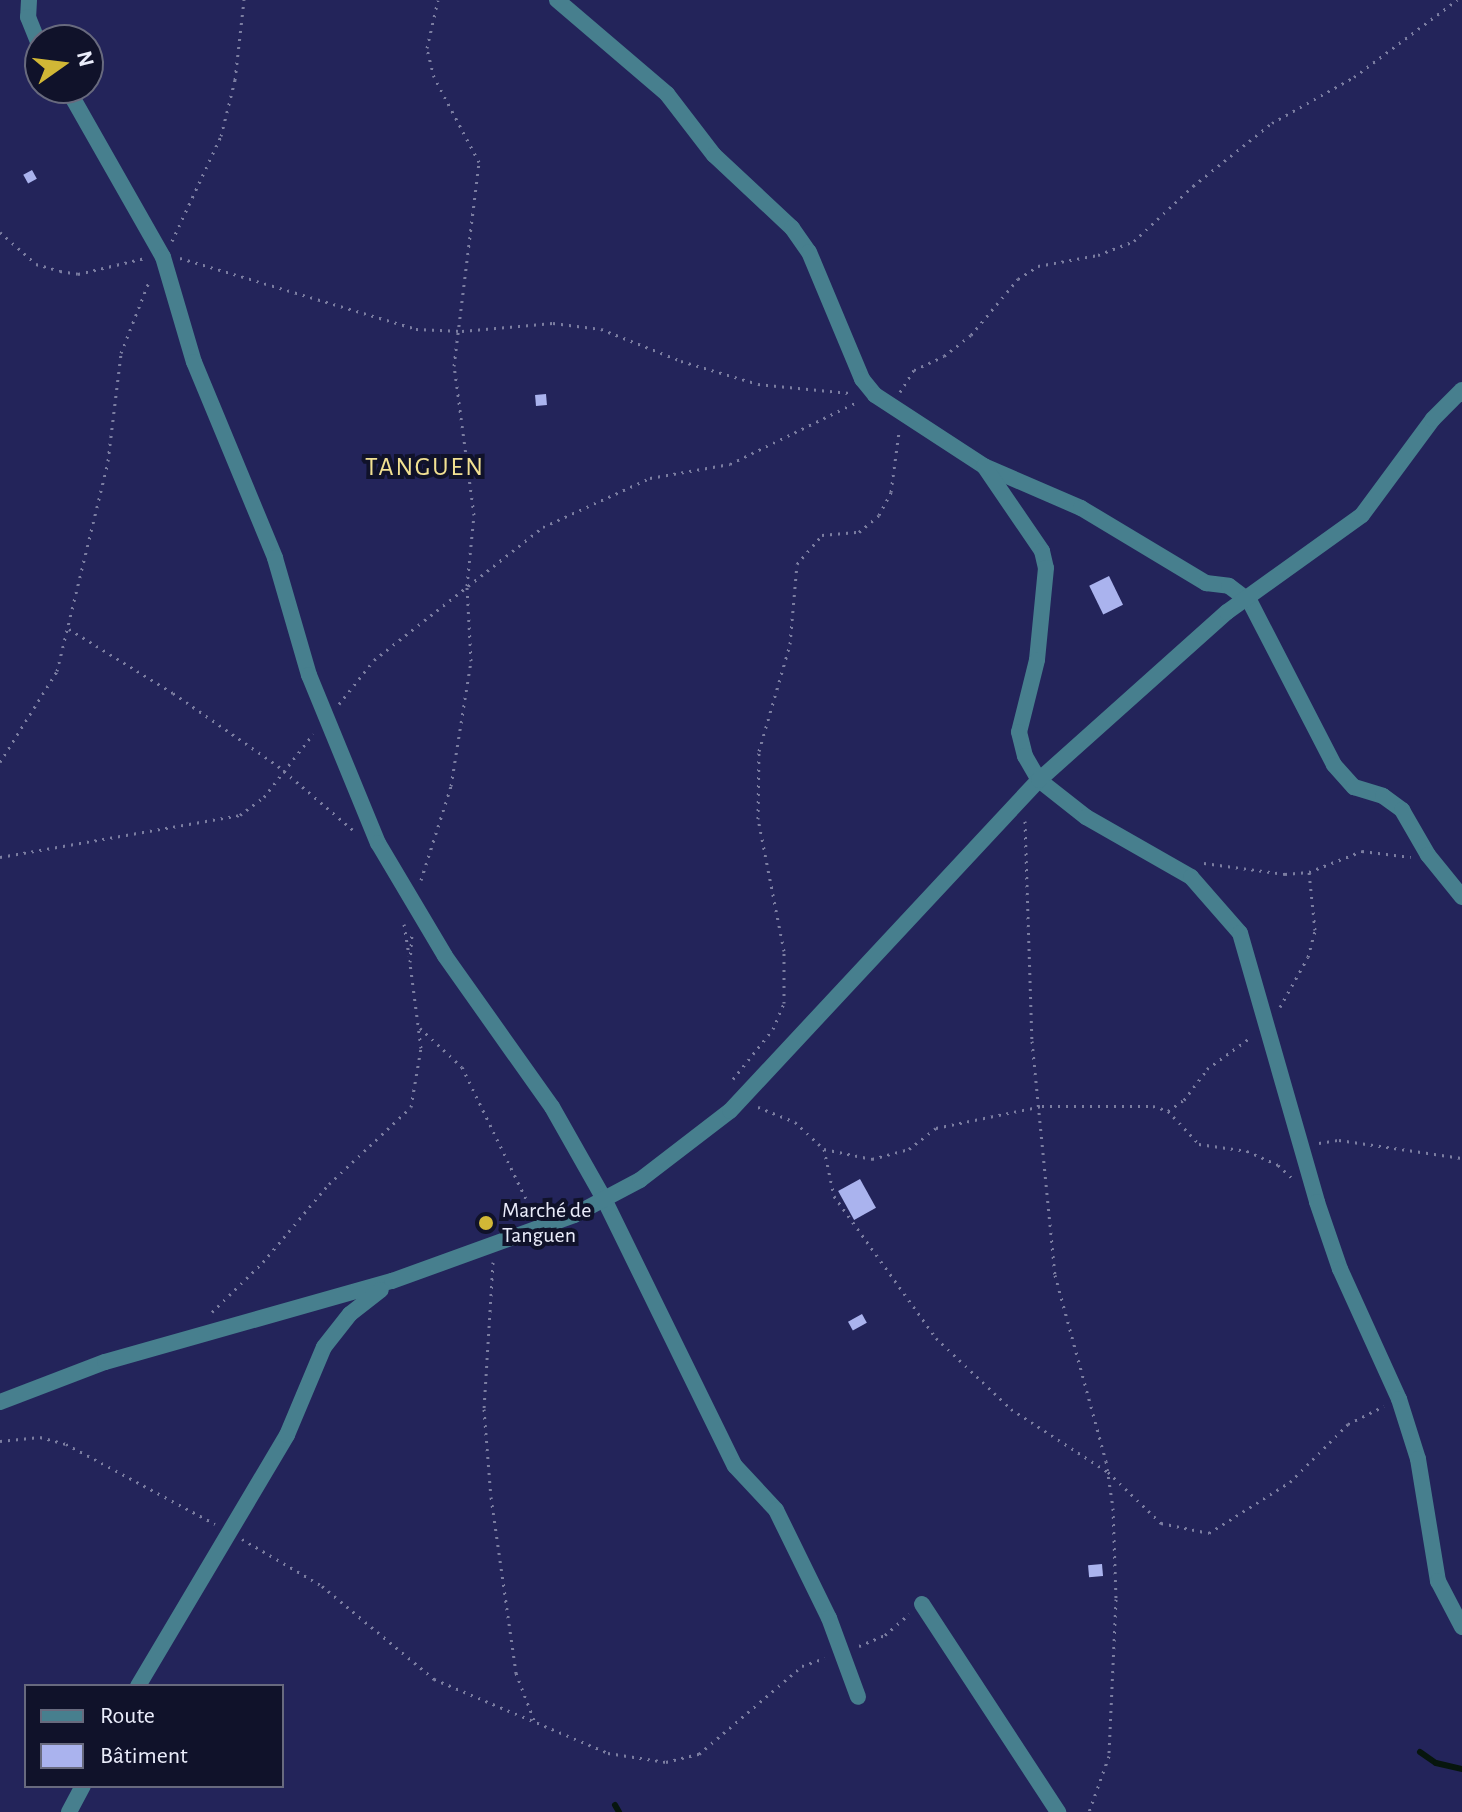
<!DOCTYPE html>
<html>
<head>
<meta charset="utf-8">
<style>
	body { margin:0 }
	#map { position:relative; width:1462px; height:1812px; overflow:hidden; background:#23245a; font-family:"Alegreya Sans",sans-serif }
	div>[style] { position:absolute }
	.stream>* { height:6px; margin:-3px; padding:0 3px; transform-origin:3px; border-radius:3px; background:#07160e }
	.building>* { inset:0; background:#aab3ee; transform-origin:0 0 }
	.path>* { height:3px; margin-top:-1.5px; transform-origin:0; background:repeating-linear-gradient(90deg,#7b7da1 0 2px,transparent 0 8px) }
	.street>* { height:16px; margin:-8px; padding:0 8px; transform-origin:8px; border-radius:8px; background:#477f8e }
	.dots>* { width:22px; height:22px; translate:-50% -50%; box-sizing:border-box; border:4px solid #10122a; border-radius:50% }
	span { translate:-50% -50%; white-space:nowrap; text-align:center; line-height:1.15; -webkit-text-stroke:8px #10122a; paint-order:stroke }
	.poi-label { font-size:22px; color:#ebedfb }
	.left { translate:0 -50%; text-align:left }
	.quarter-label { font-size:26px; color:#f2e192; letter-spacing:2px }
	.legend { position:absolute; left:24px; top:1684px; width:260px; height:104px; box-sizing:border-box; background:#10122a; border:2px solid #686a7e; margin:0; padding:10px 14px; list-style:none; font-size:24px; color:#ebedfb }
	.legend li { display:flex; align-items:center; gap:16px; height:40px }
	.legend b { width:40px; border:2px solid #686a7e }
	.north { position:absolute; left:24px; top:24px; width:80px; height:80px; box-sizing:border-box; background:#10122a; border:2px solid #686a7e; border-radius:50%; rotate:76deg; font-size:22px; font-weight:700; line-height:32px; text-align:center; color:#ebedfb }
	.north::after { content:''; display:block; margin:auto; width:28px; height:36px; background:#d1b736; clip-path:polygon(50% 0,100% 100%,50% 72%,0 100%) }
</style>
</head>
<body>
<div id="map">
	<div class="stream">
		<div style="left:1420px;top:1752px;width:19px;rotate:35deg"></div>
		<div style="left:1436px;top:1763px;width:27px;rotate:13deg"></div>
		<div style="left:615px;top:1805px;width:8px;rotate:60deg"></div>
	</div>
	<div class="building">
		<div style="left:32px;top:170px;width:10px;height:10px;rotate:61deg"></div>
		<div style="left:546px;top:394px;width:11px;height:11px;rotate:85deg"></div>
		<div style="left:1109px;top:576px;width:32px;height:22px;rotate:64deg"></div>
		<div style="left:860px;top:1179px;width:33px;height:25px;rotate:61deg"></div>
		<div style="left:862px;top:1314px;width:10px;height:16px;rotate:61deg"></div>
		<div style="left:1102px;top:1564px;width:12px;height:14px;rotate:85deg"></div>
	</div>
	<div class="path">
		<div style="left:0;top:232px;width:48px;rotate:41.6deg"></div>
		<div style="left:36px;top:264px;width:25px;rotate:16deg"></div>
		<div style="left:60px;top:271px;width:18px;rotate:9deg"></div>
		<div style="left:78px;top:274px;width:69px;rotate:-13.4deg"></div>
		<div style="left:172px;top:241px;width:116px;rotate:-65deg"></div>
		<div style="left:221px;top:136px;width:58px;rotate:-76deg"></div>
		<div style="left:235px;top:80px;width:81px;rotate:-83.6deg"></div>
		<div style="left:180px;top:258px;width:246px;rotate:16.7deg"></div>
		<div style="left:416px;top:329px;width:46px;rotate:2.5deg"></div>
		<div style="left:462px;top:331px;width:91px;rotate:-5deg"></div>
		<div style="left:553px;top:323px;width:48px;rotate:7.1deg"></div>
		<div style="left:601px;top:329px;width:86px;rotate:21.8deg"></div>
		<div style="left:681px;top:361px;width:80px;rotate:16.6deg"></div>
		<div style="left:758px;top:384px;width:92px;rotate:5.6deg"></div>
		<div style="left:900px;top:392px;width:26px;rotate:-58deg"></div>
		<div style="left:914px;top:370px;width:33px;rotate:-25deg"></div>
		<div style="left:944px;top:356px;width:34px;rotate:-38deg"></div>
		<div style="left:971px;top:335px;width:73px;rotate:-50deg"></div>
		<div style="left:1018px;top:279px;width:24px;rotate:-33deg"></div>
		<div style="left:1038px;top:266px;width:61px;rotate:-10.4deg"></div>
		<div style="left:1098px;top:255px;width:39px;rotate:-21deg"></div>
		<div style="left:1134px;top:241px;width:81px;rotate:-43deg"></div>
		<div style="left:1193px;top:186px;width:101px;rotate:-38.6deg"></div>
		<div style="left:1272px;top:123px;width:94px;rotate:-29.3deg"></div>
		<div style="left:1354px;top:77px;width:129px;rotate:-36.8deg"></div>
		<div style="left:69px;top:629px;width:122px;rotate:31.6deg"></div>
		<div style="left:173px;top:693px;width:128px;rotate:34.8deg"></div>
		<div style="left:278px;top:766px;width:100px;rotate:40.5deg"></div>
		<div style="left:339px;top:704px;width:56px;rotate:-51.5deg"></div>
		<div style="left:374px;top:660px;width:215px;rotate:-38.2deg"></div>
		<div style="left:543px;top:527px;width:118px;rotate:-24.6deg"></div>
		<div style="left:650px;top:478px;width:81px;rotate:-9.9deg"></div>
		<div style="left:730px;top:464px;width:141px;rotate:-26deg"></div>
		<div style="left:0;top:762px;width:107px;rotate:-57.9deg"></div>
		<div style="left:57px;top:671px;width:216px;rotate:-76.3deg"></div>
		<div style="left:108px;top:461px;width:109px;rotate:-83.1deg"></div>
		<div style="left:121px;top:353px;width:79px;rotate:-68.6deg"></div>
		<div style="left:1025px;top:821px;width:220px;rotate:88.2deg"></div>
		<div style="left:1032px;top:1041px;width:235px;rotate:84.4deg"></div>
		<div style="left:1055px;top:1275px;width:193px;rotate:74.7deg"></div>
		<div style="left:1106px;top:1461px;width:48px;rotate:81.5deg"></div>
		<div style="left:1113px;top:1508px;width:91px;rotate:88.1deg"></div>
		<div style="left:1116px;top:1599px;width:157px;rotate:92.6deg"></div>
		<div style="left:1109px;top:1756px;width:59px;rotate:109.7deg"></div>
		<div style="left:0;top:857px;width:244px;rotate:-9.9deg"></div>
		<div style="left:240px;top:815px;width:30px;rotate:-37deg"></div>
		<div style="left:264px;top:797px;width:80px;rotate:-52.1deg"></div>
		<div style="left:1204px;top:863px;width:82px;rotate:7.7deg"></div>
		<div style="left:1285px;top:874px;width:24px;rotate:-5deg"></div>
		<div style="left:1309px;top:872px;width:57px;rotate:-21.6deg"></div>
		<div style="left:1362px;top:851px;width:49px;rotate:7deg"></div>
		<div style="left:421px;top:880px;width:99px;rotate:-72.3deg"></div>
		<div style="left:451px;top:786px;width:127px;rotate:-80.9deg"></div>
		<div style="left:471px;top:661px;width:75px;rotate:-93.1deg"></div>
		<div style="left:467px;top:586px;width:71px;rotate:-84.4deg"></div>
		<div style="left:474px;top:515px;width:150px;rotate:-97.6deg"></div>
		<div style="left:454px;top:366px;width:206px;rotate:-83deg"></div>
		<div style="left:479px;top:162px;width:96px;rotate:-117.9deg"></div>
		<div style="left:434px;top:77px;width:30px;rotate:-104deg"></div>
		<div style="left:427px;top:48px;width:49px;rotate:-77.1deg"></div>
		<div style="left:404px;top:924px;width:32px;rotate:81deg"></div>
		<div style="left:410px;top:962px;width:28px;rotate:-86deg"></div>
		<div style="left:1280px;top:1007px;width:57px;rotate:-60.8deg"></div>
		<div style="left:1308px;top:957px;width:28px;rotate:-75deg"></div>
		<div style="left:1315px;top:930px;width:58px;rotate:-95.9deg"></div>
		<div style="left:420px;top:1028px;width:57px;rotate:42.9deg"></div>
		<div style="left:462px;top:1067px;width:162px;rotate:64.1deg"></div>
		<div style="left:733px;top:1079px;width:64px;rotate:-51.3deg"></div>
		<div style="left:773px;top:1029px;width:28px;rotate:-67deg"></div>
		<div style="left:784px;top:1003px;width:52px;rotate:-90deg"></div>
		<div style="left:784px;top:951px;width:135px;rotate:-101.1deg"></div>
		<div style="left:758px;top:819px;width:68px;rotate:-89.2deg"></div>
		<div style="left:759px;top:751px;width:111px;rotate:-73.8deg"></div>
		<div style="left:790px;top:644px;width:80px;rotate:-85deg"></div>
		<div style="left:797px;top:564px;width:38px;rotate:-49deg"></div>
		<div style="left:822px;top:535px;width:37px;rotate:-5deg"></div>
		<div style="left:859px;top:532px;width:26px;rotate:-40deg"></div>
		<div style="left:879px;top:515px;width:26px;rotate:-62deg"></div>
		<div style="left:891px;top:492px;width:61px;rotate:-82.4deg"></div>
		<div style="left:758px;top:1107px;width:40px;rotate:22deg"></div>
		<div style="left:795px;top:1122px;width:40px;rotate:43deg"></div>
		<div style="left:824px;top:1149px;width:49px;rotate:11.8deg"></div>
		<div style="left:872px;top:1159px;width:38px;rotate:-15deg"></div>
		<div style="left:909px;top:1149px;width:34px;rotate:-38deg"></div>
		<div style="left:936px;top:1128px;width:108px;rotate:-11.7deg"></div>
		<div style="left:1042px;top:1106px;width:111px"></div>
		<div style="left:1153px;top:1106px;width:16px;rotate:18deg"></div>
		<div style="left:1168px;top:1111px;width:45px;rotate:46.8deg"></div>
		<div style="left:1199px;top:1144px;width:49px;rotate:8.3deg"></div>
		<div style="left:1247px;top:1151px;width:34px;rotate:24deg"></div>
		<div style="left:1278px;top:1165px;width:19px;rotate:43deg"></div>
		<div style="left:1168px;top:1111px;width:19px;rotate:-35deg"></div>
		<div style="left:1184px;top:1100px;width:39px;rotate:-53deg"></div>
		<div style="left:1207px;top:1069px;width:54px;rotate:-36deg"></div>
		<div style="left:1319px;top:1143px;width:20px;rotate:-9deg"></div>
		<div style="left:1339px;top:1140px;width:124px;rotate:8.3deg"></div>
		<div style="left:824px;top:1149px;width:48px;rotate:78deg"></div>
		<div style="left:834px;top:1196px;width:175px;rotate:54.3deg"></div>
		<div style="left:936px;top:1338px;width:103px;rotate:43.4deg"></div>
		<div style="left:1011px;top:1409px;width:116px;rotate:33deg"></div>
		<div style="left:1108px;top:1472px;width:74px;rotate:43.9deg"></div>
		<div style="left:1161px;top:1523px;width:49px;rotate:11.8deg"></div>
		<div style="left:1209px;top:1533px;width:96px;rotate:-32.2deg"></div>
		<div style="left:1290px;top:1482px;width:82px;rotate:-45deg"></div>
		<div style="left:1348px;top:1424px;width:40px;rotate:-26.6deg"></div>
		<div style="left:493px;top:1262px;width:147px;rotate:93.5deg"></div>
		<div style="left:484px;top:1409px;width:88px;rotate:85.5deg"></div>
		<div style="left:491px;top:1497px;width:178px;rotate:81.9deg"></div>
		<div style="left:516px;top:1673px;width:50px;rotate:69deg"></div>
		<div style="left:212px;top:1312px;width:71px;rotate:-44.4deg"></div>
		<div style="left:263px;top:1262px;width:102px;rotate:-49.8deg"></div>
		<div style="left:329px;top:1184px;width:112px;rotate:-43.2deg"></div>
		<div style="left:411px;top:1107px;width:60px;rotate:-80.4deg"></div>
		<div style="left:421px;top:1048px;width:86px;rotate:-97.4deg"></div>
		<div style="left:0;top:1441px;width:40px;rotate:-5.7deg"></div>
		<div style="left:40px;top:1437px;width:27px;rotate:15deg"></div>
		<div style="left:66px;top:1444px;width:169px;rotate:28.2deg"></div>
		<div style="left:242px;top:1539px;width:93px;rotate:30.4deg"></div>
		<div style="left:322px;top:1586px;width:146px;rotate:39.7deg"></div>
		<div style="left:434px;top:1679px;width:189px;rotate:23deg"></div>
		<div style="left:608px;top:1753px;width:59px;rotate:8.8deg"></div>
		<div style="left:666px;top:1762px;width:34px;rotate:-14deg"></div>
		<div style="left:699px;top:1754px;width:135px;rotate:-40.5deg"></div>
		<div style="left:802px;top:1666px;width:24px;rotate:-19deg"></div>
		<div style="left:859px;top:1646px;width:28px;rotate:-23deg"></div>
		<div style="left:885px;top:1635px;width:32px;rotate:-41deg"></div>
	</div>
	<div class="street">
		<div style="left:29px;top:0;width:17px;rotate:93deg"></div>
		<div style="left:28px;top:17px;width:31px;rotate:68deg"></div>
		<div style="left:557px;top:0;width:145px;rotate:40.5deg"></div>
		<div style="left:667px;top:94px;width:77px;rotate:52.4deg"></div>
		<div style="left:714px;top:155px;width:107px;rotate:43.1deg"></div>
		<div style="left:792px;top:228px;width:29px;rotate:55deg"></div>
		<div style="left:809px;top:252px;width:138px;rotate:67.3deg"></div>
		<div style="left:862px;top:379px;width:21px;rotate:51deg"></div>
		<div style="left:875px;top:395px;width:130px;rotate:33.1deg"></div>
		<div style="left:984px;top:466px;width:106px;rotate:23.4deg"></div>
		<div style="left:1081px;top:508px;width:146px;rotate:31deg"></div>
		<div style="left:1206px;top:583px;width:23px;rotate:7deg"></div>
		<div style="left:1229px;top:586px;width:26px;rotate:37deg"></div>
		<div style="left:1250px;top:602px;width:183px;rotate:62.7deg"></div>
		<div style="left:1334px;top:765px;width:30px;rotate:48deg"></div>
		<div style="left:1354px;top:787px;width:30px;rotate:17deg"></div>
		<div style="left:1383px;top:796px;width:24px;rotate:36deg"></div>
		<div style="left:1402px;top:810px;width:52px;rotate:60deg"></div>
		<div style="left:1428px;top:855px;width:54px;rotate:51deg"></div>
		<div style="left:67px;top:88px;width:194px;rotate:60.4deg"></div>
		<div style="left:163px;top:257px;width:109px;rotate:73.6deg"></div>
		<div style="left:194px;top:362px;width:212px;rotate:67.5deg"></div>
		<div style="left:275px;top:558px;width:122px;rotate:73.8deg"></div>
		<div style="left:309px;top:675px;width:182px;rotate:67.7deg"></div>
		<div style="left:378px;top:843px;width:131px;rotate:59.3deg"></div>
		<div style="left:445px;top:956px;width:185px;rotate:54.7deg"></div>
		<div style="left:552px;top:1107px;width:106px;rotate:60.5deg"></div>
		<div style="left:604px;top:1199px;width:297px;rotate:63.9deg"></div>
		<div style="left:735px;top:1466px;width:60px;rotate:47deg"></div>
		<div style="left:776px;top:1510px;width:120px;rotate:63.9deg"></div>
		<div style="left:829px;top:1618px;width:84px;rotate:69.8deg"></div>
		<div style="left:984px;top:466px;width:103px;rotate:55.7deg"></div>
		<div style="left:1042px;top:551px;width:17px;rotate:77deg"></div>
		<div style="left:1046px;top:568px;width:92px;rotate:95.6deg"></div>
		<div style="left:1037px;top:660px;width:74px;rotate:104deg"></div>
		<div style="left:1019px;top:732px;width:25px;rotate:76deg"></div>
		<div style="left:1025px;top:756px;width:28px;rotate:60deg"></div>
		<div style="left:1039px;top:780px;width:60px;rotate:38.2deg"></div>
		<div style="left:1086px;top:817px;width:121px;rotate:29.7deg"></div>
		<div style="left:1191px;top:877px;width:74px;rotate:48.8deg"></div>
		<div style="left:1240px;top:933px;width:280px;rotate:74deg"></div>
		<div style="left:1317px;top:1202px;width:71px;rotate:71.1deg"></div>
		<div style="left:1340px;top:1269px;width:143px;rotate:65.6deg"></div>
		<div style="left:1399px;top:1399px;width:63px;rotate:72.4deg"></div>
		<div style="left:1418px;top:1459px;width:124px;rotate:80.7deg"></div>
		<div style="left:1438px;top:1581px;width:52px;rotate:62.4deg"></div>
		<div style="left:0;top:1402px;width:112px;rotate:-20.9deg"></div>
		<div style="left:105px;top:1362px;width:298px;rotate:-15.8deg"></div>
		<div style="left:392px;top:1281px;width:194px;rotate:-19.9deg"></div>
		<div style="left:574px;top:1215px;width:75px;rotate:-27.9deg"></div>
		<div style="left:640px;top:1180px;width:113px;rotate:-37.5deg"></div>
		<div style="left:730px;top:1111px;width:453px;rotate:-47deg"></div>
		<div style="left:1039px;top:780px;width:252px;rotate:-41.8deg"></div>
		<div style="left:1227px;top:612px;width:166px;rotate:-35.7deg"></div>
		<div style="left:1362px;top:515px;width:119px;rotate:-53.5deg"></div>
		<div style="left:1433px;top:419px;width:41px;rotate:-45deg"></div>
		<div style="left:922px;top:1604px;width:249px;rotate:56.8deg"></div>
		<div style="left:138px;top:1686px;width:292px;rotate:-59.3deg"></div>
		<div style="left:287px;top:1435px;width:95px;rotate:-67.2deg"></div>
		<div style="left:324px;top:1347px;width:42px;rotate:-51.8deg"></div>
		<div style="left:350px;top:1314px;width:39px;rotate:-38deg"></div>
		<div style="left:69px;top:1812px;width:30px;rotate:-62deg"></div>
	</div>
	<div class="dots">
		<div style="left:486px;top:1223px;background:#d1b736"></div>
	</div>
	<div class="poi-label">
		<span class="left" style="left:502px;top:1223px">Marché de<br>Tanguen</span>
	</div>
	<div class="quarter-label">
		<span style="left:425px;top:468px">TANGUEN</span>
	</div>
	<ul class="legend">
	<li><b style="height:10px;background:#477f8e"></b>Route</li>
	<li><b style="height:22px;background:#aab3ee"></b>Bâtiment</li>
	</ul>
	<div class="north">N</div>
</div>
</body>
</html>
